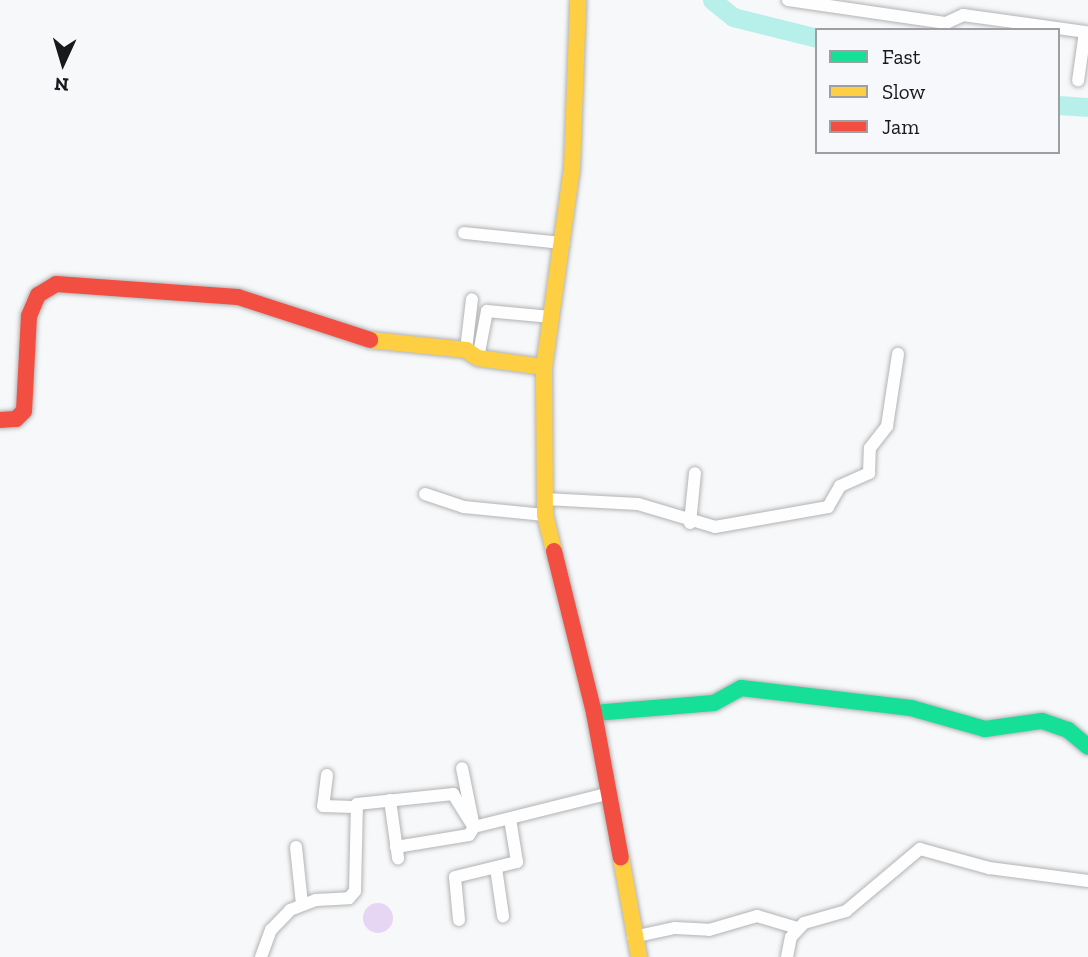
<!DOCTYPE html>
<html>
<head>
<meta charset="utf-8">
<style>
	body { margin:0 }
	#map { position:relative; width:1088px; height:957px; overflow:hidden; background:#f7f8fa; font-family:"Zilla Slab",serif }
	div>[style] { position:absolute }
	.green>* { inset:0; background:#e6d5f3 }
	.round { border-radius:50% }
	.river>* { height:19px; margin:-9.5px; padding:0 9.5px; transform-origin:9.5px; border-radius:9.5px; background:#b7f0eb }
	.roads { filter:drop-shadow(0 0 2px #b2b3b4) drop-shadow(0 0 2px #b2b3b4) }
	.street>* { height:12px; margin:-6px; padding:0 6px; transform-origin:6px; border-radius:6px; background:#fefefe }
	.fast>* { height:16px; margin:-8px; padding:0 8px; transform-origin:8px; border-radius:8px; background:#16e098 }
	.slow>* { height:16px; margin:-8px; padding:0 8px; transform-origin:8px; border-radius:8px; background:#ffcf43 }
	.jam>* { height:16px; margin:-8px; padding:0 8px; transform-origin:8px; border-radius:8px; background:#f24e42 }
	span { translate:-50% -50%; white-space:nowrap; text-align:center; line-height:1.15; -webkit-text-stroke:5px #f6f8fb; paint-order:stroke }
	.legend { position:absolute; left:815px; top:28px; width:245px; height:126px; box-sizing:border-box; background:#f6f8fb; border:2px solid #9d9fa1; margin:0; padding:9px 12px; list-style:none; font-size:21px; color:#18191a }
	.legend li { display:flex; align-items:center; gap:14px; height:35px }
	.legend b { width:35px; border:2px solid #9d9fa1 }
	.north { position:absolute; left:28px; top:28px; width:70px; height:70px; -webkit-text-stroke:5px #f6f8fb; paint-order:stroke; rotate:184deg; font-size:19px; font-weight:700; line-height:28px; text-align:center; color:#18191a }
	.north::after { content:''; display:block; margin:auto; width:24px; height:32px; background:#18191a; clip-path:polygon(50% 0,100% 100%,50% 72%,0 100%) }
</style>
</head>
<body>
<div id="map">
	<div class="green">
		<div class="round" style="left:363px;top:903px;width:30px;height:30px"></div>
	</div>
	<div class="river">
		<div style="left:712px;top:0;width:27px;rotate:39deg"></div>
		<div style="left:733px;top:17px;width:87px;rotate:14deg"></div>
		<div style="left:1058px;top:105px;width:30px;rotate:4deg"></div>
	</div>
	<div class="roads">
		<div class="street">
			<div style="left:788px;top:0;width:160px;rotate:8.3deg"></div>
			<div style="left:946px;top:23px;width:19px;rotate:-25deg"></div>
			<div style="left:963px;top:15px;width:123px;rotate:7.9deg"></div>
			<div style="left:1085px;top:32px;width:49px;rotate:98.1deg"></div>
			<div style="left:464px;top:233px;width:100px;rotate:5.8deg"></div>
			<div style="left:466px;top:350px;width:51px;rotate:-83.3deg"></div>
			<div style="left:478px;top:358px;width:48px;rotate:-79.2deg"></div>
			<div style="left:487px;top:311px;width:64px;rotate:5.4deg"></div>
			<div style="left:425px;top:494px;width:41px;rotate:18.4deg"></div>
			<div style="left:464px;top:507px;width:81px;rotate:5.6deg"></div>
			<div style="left:545px;top:499px;width:93px;rotate:3.1deg"></div>
			<div style="left:638px;top:504px;width:80px;rotate:16.6deg"></div>
			<div style="left:715px;top:527px;width:115px;rotate:-10deg"></div>
			<div style="left:828px;top:507px;width:24px;rotate:-60deg"></div>
			<div style="left:840px;top:486px;width:32px;rotate:-24deg"></div>
			<div style="left:869px;top:473px;width:25px;rotate:-88deg"></div>
			<div style="left:870px;top:448px;width:28px;rotate:-52deg"></div>
			<div style="left:887px;top:426px;width:73px;rotate:-81.3deg"></div>
			<div style="left:690px;top:523px;width:50px;rotate:-84.3deg"></div>
			<div style="left:327px;top:775px;width:31px;rotate:97deg"></div>
			<div style="left:323px;top:806px;width:31px;rotate:2deg"></div>
			<div style="left:390px;top:800px;width:59px;rotate:82.1deg"></div>
			<div style="left:474px;top:827px;width:140px;rotate:-14deg"></div>
			<div style="left:296px;top:847px;width:57px;rotate:84deg"></div>
			<div style="left:396px;top:847px;width:74px;rotate:-9.3deg"></div>
			<div style="left:469px;top:835px;width:9px;rotate:-58deg"></div>
			<div style="left:474px;top:827px;width:60px;rotate:-101.5deg"></div>
			<div style="left:496px;top:868px;width:49px;rotate:81.7deg"></div>
			<div style="left:459px;top:920px;width:43px;rotate:-95.3deg"></div>
			<div style="left:455px;top:877px;width:64px;rotate:-13.6deg"></div>
			<div style="left:517px;top:862px;width:44px;rotate:-99.2deg"></div>
			<div style="left:633px;top:937px;width:43px;rotate:-12.1deg"></div>
			<div style="left:675px;top:928px;width:34px;rotate:3deg"></div>
			<div style="left:709px;top:930px;width:50px;rotate:-16.3deg"></div>
			<div style="left:757px;top:916px;width:42px;rotate:16.7deg"></div>
			<div style="left:261px;top:957px;width:29px;rotate:-70deg"></div>
			<div style="left:271px;top:930px;width:28px;rotate:-46deg"></div>
			<div style="left:290px;top:910px;width:28px;rotate:-21deg"></div>
			<div style="left:316px;top:900px;width:33px;rotate:-3deg"></div>
			<div style="left:349px;top:898px;width:9px;rotate:-49deg"></div>
			<div style="left:355px;top:891px;width:87px;rotate:-88.7deg"></div>
			<div style="left:357px;top:804px;width:97px;rotate:-5.9deg"></div>
			<div style="left:453px;top:794px;width:39px;rotate:58deg"></div>
			<div style="left:787px;top:957px;width:20px;rotate:-79deg"></div>
			<div style="left:791px;top:937px;width:19px;rotate:-47deg"></div>
			<div style="left:804px;top:923px;width:44px;rotate:-15.9deg"></div>
			<div style="left:846px;top:911px;width:97px;rotate:-40deg"></div>
			<div style="left:920px;top:849px;width:72px;rotate:15.4deg"></div>
			<div style="left:989px;top:868px;width:100px;rotate:7.5deg"></div>
		</div>
		<div class="fast">
			<div style="left:594px;top:713px;width:120px;rotate:-4.8deg"></div>
			<div style="left:714px;top:703px;width:31px;rotate:-29deg"></div>
			<div style="left:741px;top:688px;width:171px;rotate:6.7deg"></div>
			<div style="left:911px;top:708px;width:77px;rotate:15.8deg"></div>
			<div style="left:985px;top:729px;width:58px;rotate:-8deg"></div>
			<div style="left:1042px;top:721px;width:28px;rotate:19deg"></div>
			<div style="left:1068px;top:730px;width:26px;rotate:40deg"></div>
		</div>
		<div class="slow">
			<div style="left:370px;top:340px;width:97px;rotate:5.9deg"></div>
			<div style="left:466px;top:350px;width:14px;rotate:34deg"></div>
			<div style="left:478px;top:358px;width:67px;rotate:7.8deg"></div>
			<div style="left:554px;top:551px;width:37px;rotate:-104deg"></div>
			<div style="left:545px;top:515px;width:148px;rotate:-90.4deg"></div>
			<div style="left:544px;top:367px;width:202px;rotate:-82deg"></div>
			<div style="left:572px;top:167px;width:167px;rotate:-87.9deg"></div>
			<div style="left:621px;top:858px;width:101px;rotate:79.7deg"></div>
		</div>
		<div class="jam">
			<div style="left:0;top:420px;width:16px;rotate:-4deg"></div>
			<div style="left:16px;top:419px;width:11px;rotate:-45deg"></div>
			<div style="left:24px;top:411px;width:95px;rotate:-87deg"></div>
			<div style="left:29px;top:316px;width:23px;rotate:-67deg"></div>
			<div style="left:38px;top:295px;width:21px;rotate:-31deg"></div>
			<div style="left:56px;top:284px;width:182px;rotate:4.1deg"></div>
			<div style="left:238px;top:297px;width:139px;rotate:18deg"></div>
			<div style="left:554px;top:551px;width:167px;rotate:76.1deg"></div>
			<div style="left:594px;top:713px;width:147px;rotate:79.5deg"></div>
		</div>
	</div>
	<ul class="legend">
	<li><b style="height:9px;background:#16e098"></b>Fast</li>
	<li><b style="height:9px;background:#ffcf43"></b>Slow</li>
	<li><b style="height:9px;background:#f24e42"></b>Jam</li>
	</ul>
	<div class="north">N</div>
</div>
</body>
</html>
